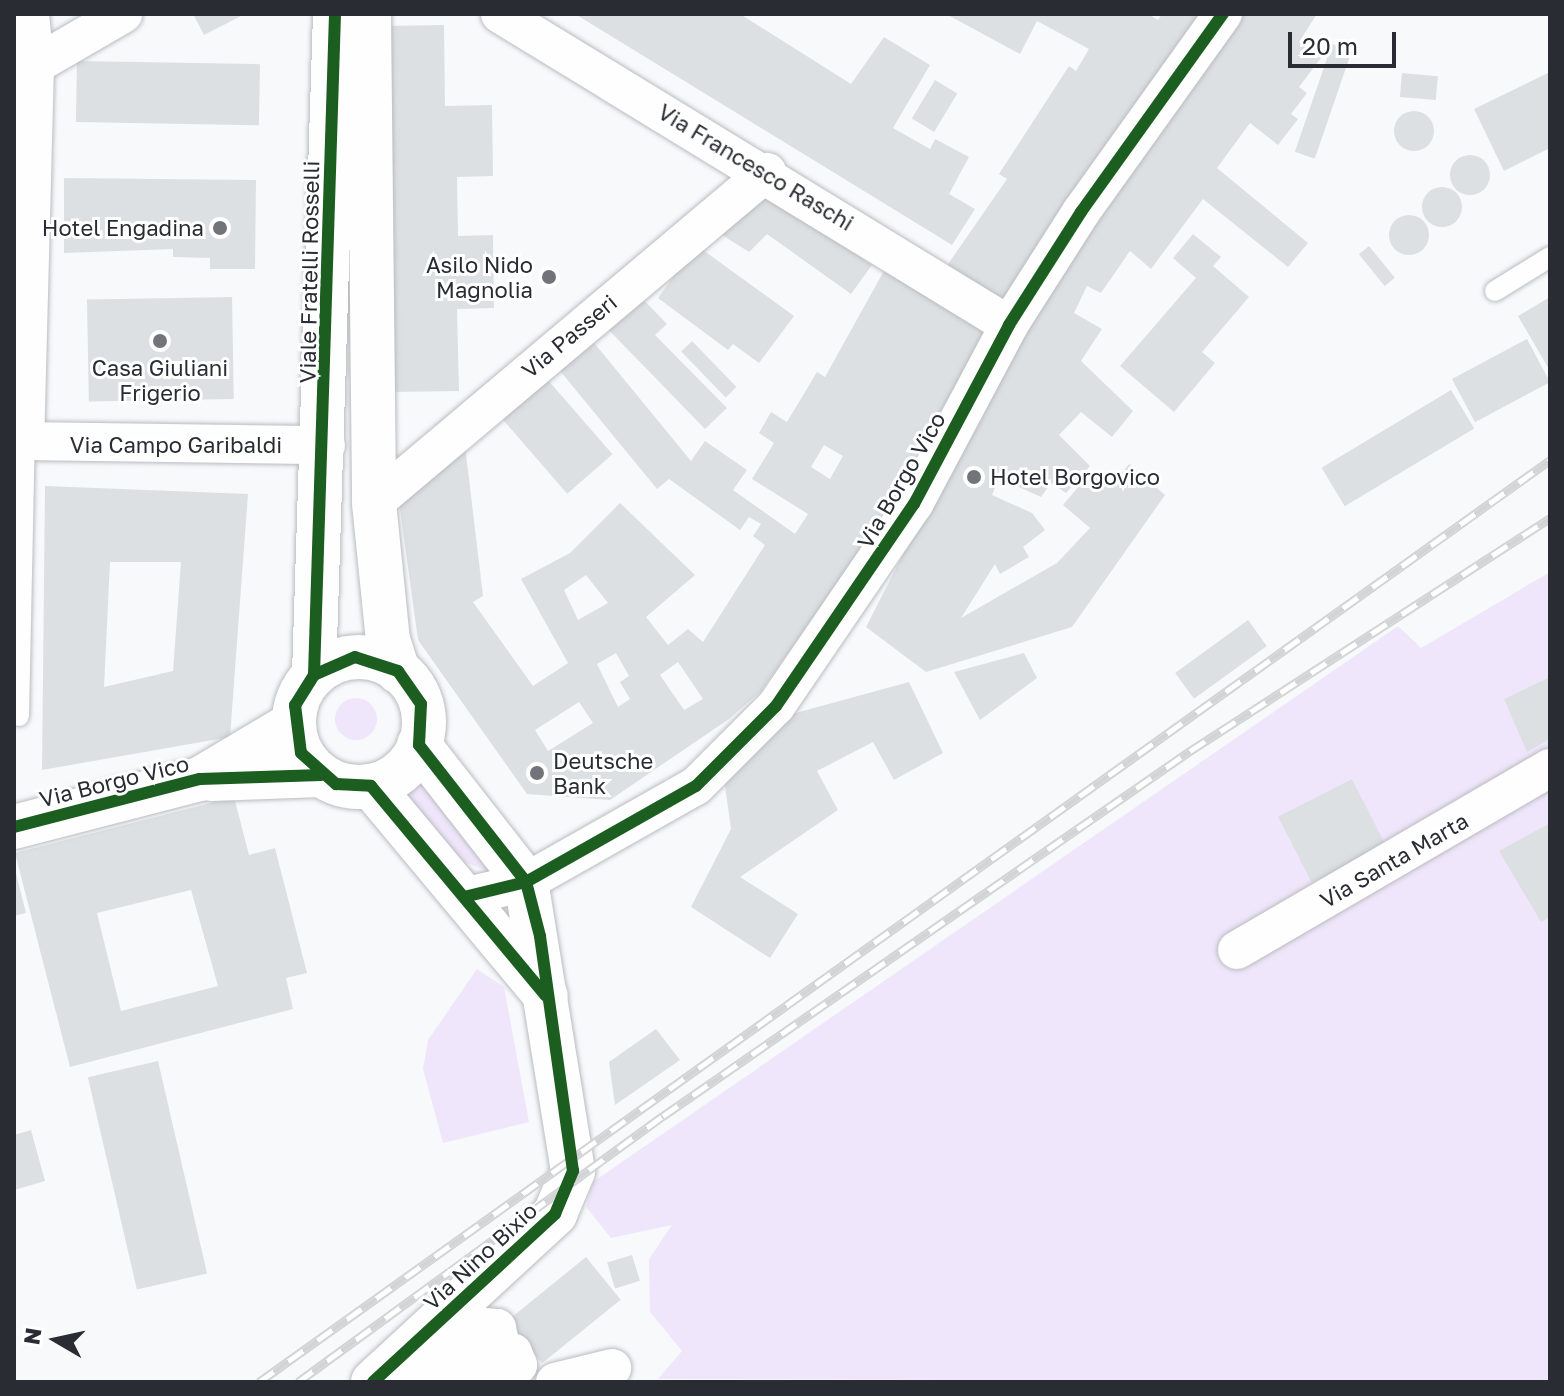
<!DOCTYPE html>
<html>
<head>
<meta charset="utf-8">
<style>
	body { margin:0 }
	#map { position:relative; width:1564px; height:1396px; overflow:hidden; background:#f8f9fb; font-family:"Golos Text",sans-serif }
	div>[style] { position:absolute }
	.green>* { inset:0; background:#f0e6fb }
	.round { border-radius:50% }
	.building>* { inset:0; background:#dce0e3; transform-origin:0 0 }
	.roads { filter:drop-shadow(0 0 2px #babcc0) drop-shadow(0 0 2px #babcc0) }
	.lane>* { height:20px; margin:-10px; padding:0 10px; transform-origin:10px; border-radius:10px; background:#fefefe }
	.street>* { height:38px; margin:-19px; padding:0 19px; transform-origin:19px; border-radius:19px; background:#fefefe }
	.secondary>* { height:44px; margin:-22px; padding:0 22px; transform-origin:22px; border-radius:22px; background:#fefefe }
	.primary>* { height:44px; margin:-22px; padding:0 22px; transform-origin:22px; border-radius:22px; background:#fefefe }
	.primary>.ring { margin:-22px; padding:0; box-sizing:content-box; background:none; border:44px solid #fefefe; border-radius:50% }
	.rail>* { height:9px; margin-top:-4.5px; transform-origin:0; background:repeating-linear-gradient(90deg,#fff 0 18px,#d3d4d5 0 36px); box-sizing:border-box; border-block:2px solid #d3d4d5 }
	.cycleway>* { height:12px; margin:-6px; padding:0 6px; transform-origin:6px; border-radius:6px; background:#1b5e20 }
	.dots>* { width:22px; height:22px; translate:-50% -50%; box-sizing:border-box; border:4px solid #fff; border-radius:50% }
	span { translate:-50% -50%; white-space:nowrap; text-align:center; line-height:1.15; -webkit-text-stroke:6px #fff; paint-order:stroke }
	.street-label { font-size:22px; color:#292c32 }
	.poi-label { font-size:22px; color:#292c32 }
	.right { translate:-100% -50%; text-align:right }
	.left { translate:0 -50%; text-align:left }
	.frame { position:absolute; inset:0; border:16px solid #292c32; pointer-events:none }
	.north { position:absolute; left:16px; top:1300px; width:80px; height:80px; -webkit-text-stroke:6px #fff; paint-order:stroke; rotate:279deg; font-size:22px; font-weight:700; line-height:32px; text-align:center; color:#292c32 }
	.north::after { content:''; display:block; margin:auto; width:28px; height:36px; background:#292c32; clip-path:polygon(50% 0,100% 100%,50% 72%,0 100%) }
	.scale { position:absolute; left:1288px; top:32px; width:108px; height:36px; box-sizing:border-box; border:4px solid #292c32; border-top:0; padding-left:10px; font-size:24px; line-height:28px; white-space:nowrap; color:#292c32; -webkit-text-stroke:6px #fff; paint-order:stroke }
</style>
</head>
<body>
<div id="map">
	<div class="green">
		<div style="clip-path:polygon(1550px 572px,1550px 1382px,658px 1379px,682px 1351px,650px 1312px,649px 1259px,672px 1225px,611px 1238px,586px 1207px,593px 1182px,1398px 626px,1421px 648px)"></div>
		<div class="round" style="left:335px;top:698px;width:42px;height:42px"></div>
		<div style="clip-path:polygon(428px 771px,499px 860px,488px 871px,461px 861px,398px 801px)"></div>
		<div style="clip-path:polygon(477px 969px,504px 987px,529px 1122px,443px 1143px,423px 1069px,428px 1040px)"></div>
	</div>
	<div class="building">
		<div style="clip-path:polygon(193px 14px,245px 14px,204px 35px)"></div>
		<div style="clip-path:polygon(575px 14px,740px 14px,851px 84px,884px 37px,930px 65px,893px 128px,930px 149px,935px 139px,969px 157px,949px 194px,975px 209px,952px 245px)"></div>
		<div style="clip-path:polygon(946px 14px,1148px 14px,1158px 20px,1162px 14px,1204px 14px,1009px 308px,946px 267px,1007px 179px,999px 174px,1069px 66px,1076px 71px,1089px 49px,1037px 21px,1020px 54px)"></div>
		<div style="clip-path:polygon(1239px 14px,1317px 14px,1299px 42px,1321px 58px,1299px 87px,1307px 93px,1291px 114px,1298px 119px,1278px 145px,1250px 123px,1217px 168px,1308px 243px,1288px 267px,1203px 199px,1151px 269px,1130px 251px,1101px 293px,1087px 286px,1074px 313px,1102px 329px,1081px 361px,1133px 411px,1112px 437px,1081px 412px,1059px 435px,1090px 466px,1066px 493px,1051px 483px,1041px 497px,999px 478px,992px 495px,1032px 513px,1045px 530px,1023px 547px,1029px 557px,1000px 574px,995px 564px,961px 618px,1057px 563px,1090px 528px,1063px 505px,1090px 473px,1110px 488px,1129px 464px,1165px 495px,1072px 627px,926px 672px,866px 627px,1015px 335px)"></div>
		<div style="clip-path:polygon(444px 25px,445px 106px,492px 105px,493px 176px,457px 177px,458px 236px,493px 235px,494px 308px,457px 309px,459px 391px,390px 392px,383px 26px)"></div>
		<div style="left:1332px;top:44px;width:21px;height:114px;rotate:19deg"></div>
		<div style="left:77px;top:61px;width:183px;height:61px;rotate:1deg"></div>
		<div style="clip-path:polygon(1550px 72px,1550px 148px,1504px 171px,1474px 109px)"></div>
		<div style="left:1402px;top:73px;width:36px;height:24px;rotate:5deg"></div>
		<div style="left:935px;top:80px;width:26px;height:45px;rotate:31deg"></div>
		<div class="round" style="left:1394px;top:111px;width:40px;height:40px"></div>
		<div class="round" style="left:1450px;top:155px;width:40px;height:40px"></div>
		<div style="clip-path:polygon(64px 178px,256px 180px,255px 269px,210px 269px,210px 258px,173px 257px,173px 249px,64px 253px)"></div>
		<div class="round" style="left:1422px;top:187px;width:40px;height:40px"></div>
		<div style="clip-path:polygon(762px 191px,872px 265px,851px 294px,767px 234px,749px 252px,719px 233px)"></div>
		<div class="round" style="left:1389px;top:215px;width:40px;height:40px"></div>
		<div style="clip-path:polygon(1193px 234px,1221px 257px,1213px 266px,1249px 297px,1202px 352px,1215px 363px,1174px 412px,1120px 366px,1196px 278px,1173px 258px)"></div>
		<div style="clip-path:polygon(696px 245px,794px 316px,759px 363px,733px 344px,728px 350px,658px 298px)"></div>
		<div style="left:1369px;top:246px;width:41px;height:13px;rotate:51deg"></div>
		<div style="clip-path:polygon(evenodd,885px 269px,988px 331px,849px 568px,761px 691px,729px 719px,610px 800px,527px 794px,418px 640px,398px 495px,464px 437px,483px 596px,473px 602px,533px 686px,568px 663px,521px 579px,570px 553px,620px 503px,695px 575px,646px 617px,668px 645px,688px 629px,703px 642px,765px 545px,753px 536px,761px 524px,749px 517px,740px 530px,669px 479px,657px 489px,552px 361px,586px 333px,691px 461px,705px 441px,747px 470px,733px 490px,795px 534px,808px 514px,752px 479px,774px 443px,759px 433px,771px 412px,787px 422px,817px 372px,825px 377px,885px 269px,824px 445px,843px 456px,830px 479px,811px 467px,824px 445px,885px 269px,586px 575px,608px 603px,578px 620px,564px 590px,586px 575px,885px 269px,616px 653px,629px 676px,620px 682px,630px 699px,618px 707px,597px 664px,616px 653px,885px 269px,678px 662px,703px 699px,684px 710px,660px 675px,678px 662px,885px 269px,579px 702px,593px 723px,548px 751px,535px 730px,579px 702px)"></div>
		<div style="clip-path:polygon(635px 291px,667px 324px,655px 335px,727px 408px,705px 429px,602px 323px)"></div>
		<div style="left:232px;top:297px;width:102px;height:145px;rotate:89deg"></div>
		<div style="clip-path:polygon(1550px 297px,1550px 371px,1518px 316px)"></div>
		<div style="left:1527px;top:339px;width:49px;height:85px;rotate:62deg"></div>
		<div style="left:692px;top:341px;width:64px;height:15px;rotate:46deg"></div>
		<div style="left:541px;top:372px;width:109px;height:60px;rotate:49deg"></div>
		<div style="left:1451px;top:390px;width:45px;height:151px;rotate:59deg"></div>
		<div style="clip-path:polygon(evenodd,45px 486px,248px 494px,230px 737px,42px 770px,45px 486px,110px 562px,181px 562px,173px 671px,104px 687px,110px 562px)"></div>
		<div style="left:1248px;top:620px;width:32px;height:90px;rotate:54deg"></div>
		<div style="clip-path:polygon(1024px 653px,1037px 678px,980px 720px,954px 672px)"></div>
		<div style="clip-path:polygon(1550px 677px,1550px 739px,1527px 752px,1504px 699px)"></div>
		<div style="clip-path:polygon(909px 682px,943px 753px,894px 780px,873px 742px,817px 771px,838px 810px,740px 877px,798px 914px,770px 958px,691px 907px,731px 829px,725px 786px,732px 759px,792px 714px)"></div>
		<div style="left:1352px;top:779px;width:74px;height:83px;rotate:63deg"></div>
		<div style="clip-path:polygon(evenodd,234px 797px,249px 855px,275px 848px,307px 973px,286px 978px,293px 1009px,70px 1067px,15px 853px,234px 797px,191px 890px,218px 986px,121px 1011px,97px 913px,191px 890px)"></div>
		<div style="clip-path:polygon(1550px 823px,1550px 917px,1541px 922px,1499px 851px)"></div>
		<div style="clip-path:polygon(15px 869px,26px 913px,14px 916px,14px 870px)"></div>
		<div style="clip-path:polygon(656px 1029px,680px 1060px,615px 1105px,609px 1062px)"></div>
		<div style="left:158px;top:1061px;width:218px;height:72px;rotate:77deg"></div>
		<div style="clip-path:polygon(31px 1130px,45px 1181px,14px 1190px,14px 1135px)"></div>
		<div style="left:632px;top:1255px;width:27px;height:26px;rotate:73deg"></div>
		<div style="left:586px;top:1257px;width:55px;height:101px;rotate:51deg"></div>
	</div>
	<div class="roads">
		<div class="lane">
			<div style="left:1495px;top:291px;width:65px;rotate:-31.7deg"></div>
			<div style="left:19px;top:716px;width:275px;rotate:-88.8deg"></div>
		</div>
		<div class="street">
			<div style="left:30px;top:14px;width:51px;rotate:84.4deg"></div>
			<div style="left:35px;top:65px;width:376px;rotate:91.5deg"></div>
			<div style="left:25px;top:441px;width:301px;rotate:0.8deg"></div>
			<div style="left:500px;top:14px;width:596px;rotate:31.43deg"></div>
			<div style="left:16px;top:76px;width:124px;rotate:-30.1deg"></div>
			<div style="left:374px;top:503px;width:514px;rotate:-40.11deg"></div>
			<div style="left:468px;top:896px;width:60px;rotate:-13.6deg"></div>
			<div style="left:526px;top:882px;width:195px;rotate:-29.5deg"></div>
			<div style="left:696px;top:786px;width:113px;rotate:-45deg"></div>
			<div style="left:776px;top:706px;width:245px;rotate:-55.7deg"></div>
			<div style="left:914px;top:504px;width:203px;rotate:-62deg"></div>
			<div style="left:1009px;top:325px;width:134px;rotate:-57.5deg"></div>
			<div style="left:1081px;top:212px;width:244px;rotate:-54.4deg"></div>
			<div style="left:1237px;top:950px;width:362px;rotate:-30.2deg"></div>
			<div style="left:398px;top:1359px;width:22px;rotate:54deg"></div>
			<div style="left:411px;top:1377px;width:12px;rotate:14deg"></div>
			<div style="left:423px;top:1380px;width:81px;rotate:-41deg"></div>
			<div style="left:484px;top:1327px;width:13px;rotate:4deg"></div>
			<div style="left:497px;top:1328px;width:14px;rotate:78deg"></div>
			<div style="left:500px;top:1342px;width:65px;rotate:141.9deg"></div>
			<div style="left:480px;top:1375px;width:40px;rotate:-34deg"></div>
			<div style="left:513px;top:1353px;width:13px;rotate:67deg"></div>
			<div style="left:518px;top:1365px;width:25px;rotate:137deg"></div>
			<div style="left:555px;top:1382px;width:59px;rotate:-13.8deg"></div>
		</div>
		<div class="secondary">
			<div style="left:211px;top:779px;width:110px;rotate:-2.1deg"></div>
			<div style="left:14px;top:827px;width:192px;rotate:-14.5deg"></div>
			<div style="left:200px;top:779px;width:109px;rotate:-30.8deg"></div>
		</div>
		<div class="primary">
			<div style="left:369px;top:14px;width:489px;rotate:89.4deg"></div>
			<div style="left:374px;top:503px;width:138px;rotate:84.2deg"></div>
			<div style="left:388px;top:640px;width:33px;rotate:72deg"></div>
			<div class="ring" style="left:294px;top:657px;width:86px;height:86px"></div>
			<div style="left:314px;top:675px;width:661px;rotate:-88.18deg"></div>
			<div style="left:371px;top:786px;width:273px;rotate:50.2deg"></div>
			<div style="left:373px;top:1382px;width:248px;rotate:-42.7deg"></div>
			<div style="left:555px;top:1214px;width:47px;rotate:-67.3deg"></div>
			<div style="left:573px;top:1171px;width:293px;rotate:-99.2deg"></div>
			<div style="left:526px;top:882px;width:174px;rotate:-128deg"></div>
		</div>
	</div>
	<div class="rail">
		<div style="left:259px;top:1382px;width:1586px;rotate:-35.53deg"></div>
		<div style="left:298px;top:1382px;width:452px;rotate:-36.1deg"></div>
		<div style="left:663px;top:1116px;width:641px;rotate:-34.71deg"></div>
		<div style="left:1190px;top:751px;width:429px;rotate:-32.9deg"></div>
	</div>
	<div class="cycleway">
		<div style="left:314px;top:675px;width:661px;rotate:-88.18deg"></div>
		<div style="left:14px;top:827px;width:192px;rotate:-14.5deg"></div>
		<div style="left:200px;top:779px;width:121px;rotate:-1.9deg"></div>
		<div style="left:468px;top:896px;width:60px;rotate:-13.6deg"></div>
		<div style="left:526px;top:882px;width:195px;rotate:-29.5deg"></div>
		<div style="left:696px;top:786px;width:113px;rotate:-45deg"></div>
		<div style="left:776px;top:706px;width:245px;rotate:-55.7deg"></div>
		<div style="left:914px;top:504px;width:203px;rotate:-62deg"></div>
		<div style="left:1009px;top:325px;width:134px;rotate:-57.5deg"></div>
		<div style="left:1081px;top:212px;width:244px;rotate:-54.4deg"></div>
		<div style="left:373px;top:1382px;width:248px;rotate:-42.7deg"></div>
		<div style="left:555px;top:1214px;width:47px;rotate:-67.3deg"></div>
		<div style="left:573px;top:1171px;width:237px;rotate:-98deg"></div>
		<div style="left:540px;top:936px;width:56px;rotate:-104.5deg"></div>
		<div style="left:526px;top:882px;width:174px;rotate:-128deg"></div>
		<div style="left:419px;top:745px;width:41px;rotate:-87.2deg"></div>
		<div style="left:421px;top:704px;width:40px;rotate:-124.9deg"></div>
		<div style="left:398px;top:671px;width:45px;rotate:-162deg"></div>
		<div style="left:355px;top:657px;width:45px;rotate:156.3deg"></div>
		<div style="left:314px;top:675px;width:36px;rotate:122deg"></div>
		<div style="left:295px;top:705px;width:48px;rotate:82.9deg"></div>
		<div style="left:301px;top:753px;width:47px;rotate:41.5deg"></div>
		<div style="left:336px;top:784px;width:35px;rotate:3deg"></div>
		<div style="left:371px;top:786px;width:273px;rotate:50.2deg"></div>
	</div>
	<div class="dots">
		<div style="left:220px;top:228px;background:#717478"></div>
		<div style="left:549px;top:277px;background:#717478"></div>
		<div style="left:160px;top:341px;background:#717478"></div>
		<div style="left:974px;top:477px;background:#717478"></div>
		<div style="left:537px;top:773px;background:#717478"></div>
	</div>
	<div class="street-label">
		<span style="left:756px;top:167px;rotate:31deg">Via Francesco Raschi</span>
		<span style="left:309px;top:272px;rotate:-89deg">Viale Fratelli Rosselli</span>
		<span style="left:569px;top:336px;rotate:-40deg">Via Passeri</span>
		<span style="left:176px;top:445px">Via Campo Garibaldi</span>
		<span style="left:901px;top:480px;rotate:-60deg">Via Borgo Vico</span>
		<span style="left:114px;top:781px;rotate:-14deg">Via Borgo Vico</span>
		<span style="left:1394px;top:860px;rotate:-30deg">Via Santa Marta</span>
		<span style="left:480px;top:1256px;rotate:-43deg">Via Nino Bixio</span>
	</div>
	<div class="poi-label">
		<span class="right" style="left:204px;top:228px">Hotel Engadina</span>
		<span class="right" style="left:533px;top:277px">Asilo Nido<br>Magnolia</span>
		<span style="left:160px;top:380px">Casa Giuliani<br>Frigerio</span>
		<span class="left" style="left:990px;top:477px">Hotel Borgovico</span>
		<span class="left" style="left:553px;top:773px">Deutsche<br>Bank</span>
	</div>
	<div class="frame"></div>
	<div class="north">N</div>
	<div class="scale">20 m</div>
</div>
</body>
</html>
